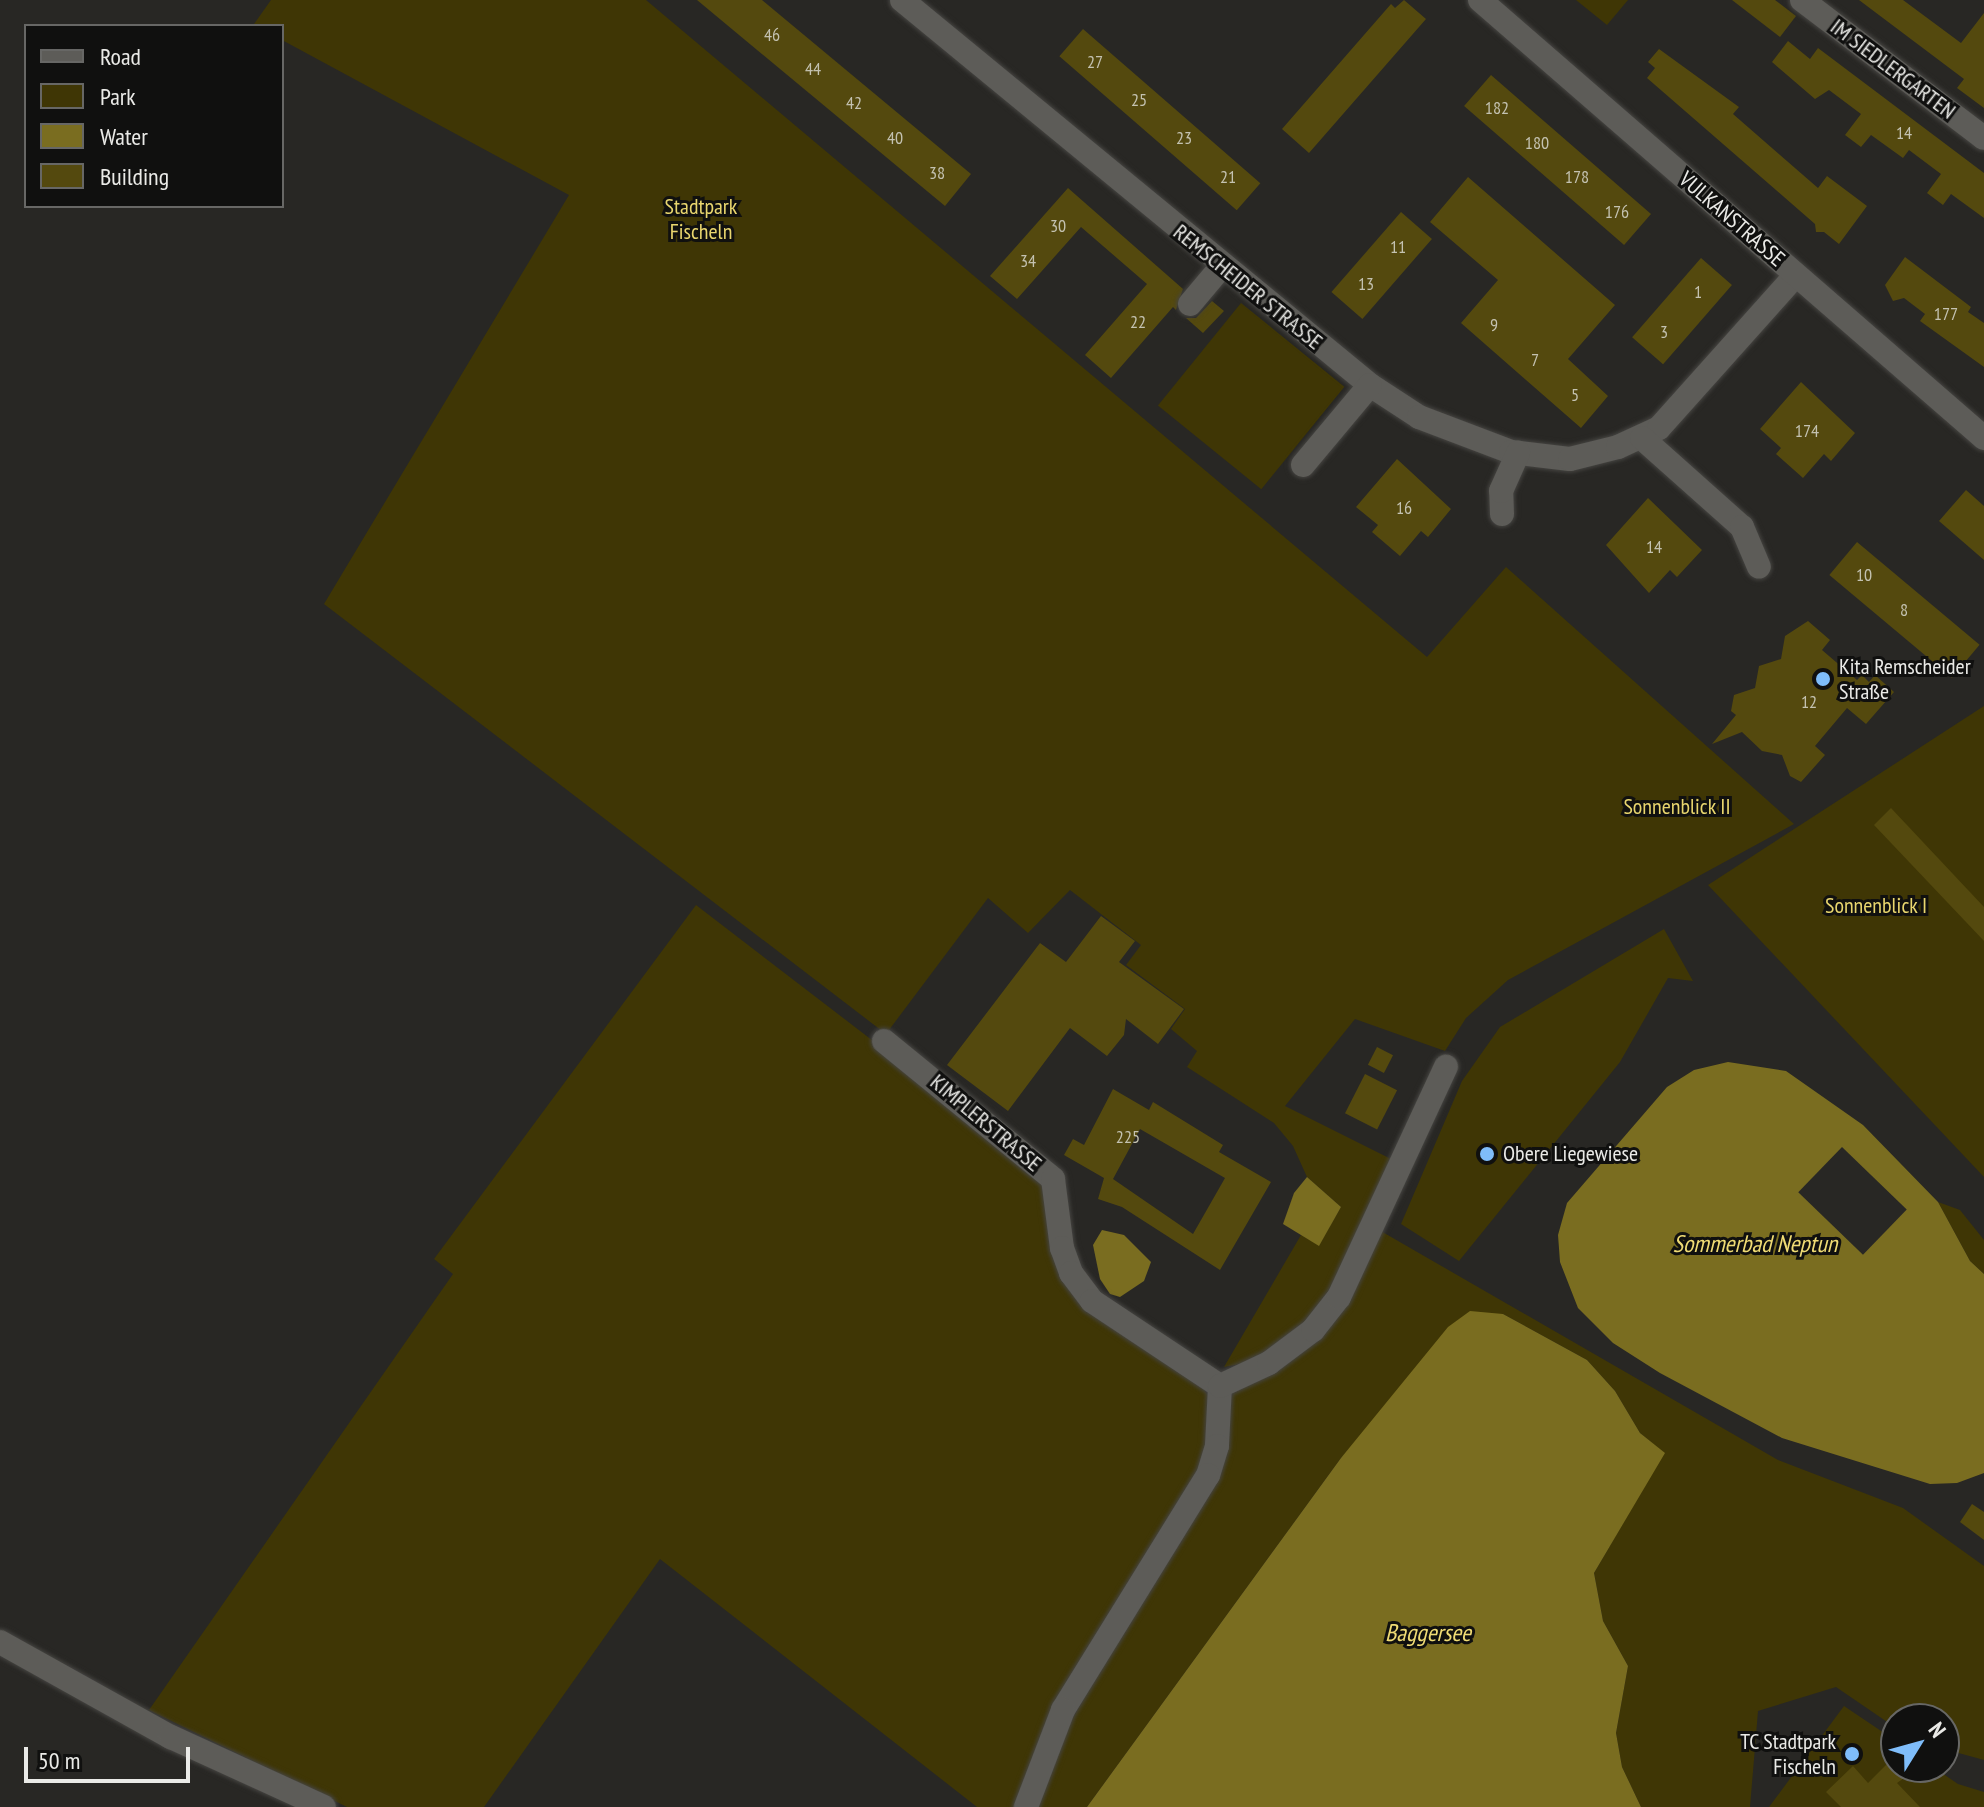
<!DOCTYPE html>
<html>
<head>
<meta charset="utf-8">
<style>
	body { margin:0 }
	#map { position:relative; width:1984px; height:1807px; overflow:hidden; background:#282724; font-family:"PT Sans Narrow",sans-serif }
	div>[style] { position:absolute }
	.green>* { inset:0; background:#3f3605; transform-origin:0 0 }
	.water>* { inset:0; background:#7a6d20 }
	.pier>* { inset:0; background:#282724; transform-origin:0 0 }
	.building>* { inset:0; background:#54490e; transform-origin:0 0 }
	.roads { filter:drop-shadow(0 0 2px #454441) drop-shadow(0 0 2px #454441) }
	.minor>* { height:24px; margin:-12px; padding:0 12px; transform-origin:12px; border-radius:12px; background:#5d5c58 }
	.dots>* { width:22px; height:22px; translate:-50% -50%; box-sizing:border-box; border:4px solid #10100f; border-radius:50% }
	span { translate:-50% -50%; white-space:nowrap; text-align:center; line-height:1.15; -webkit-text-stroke:6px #10100f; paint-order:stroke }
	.number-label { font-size:18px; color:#c4c2b1 }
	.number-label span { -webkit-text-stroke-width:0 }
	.street-label { font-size:22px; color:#eaeae7 }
	.park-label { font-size:22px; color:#e9d66e }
	.poi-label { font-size:22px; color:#eaeae7 }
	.left { translate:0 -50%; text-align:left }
	.right { translate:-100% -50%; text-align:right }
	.water-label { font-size:24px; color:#efdb74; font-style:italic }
	.legend { position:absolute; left:24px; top:24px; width:260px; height:184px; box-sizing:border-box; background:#10100f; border:2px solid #676765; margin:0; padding:10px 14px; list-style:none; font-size:24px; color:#eaeae7 }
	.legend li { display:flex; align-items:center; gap:16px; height:40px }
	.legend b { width:40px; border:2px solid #676765 }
	.north { position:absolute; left:1880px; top:1703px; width:80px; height:80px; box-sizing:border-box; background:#10100f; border:2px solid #676765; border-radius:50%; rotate:53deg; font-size:22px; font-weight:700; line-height:32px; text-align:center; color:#eaeae7 }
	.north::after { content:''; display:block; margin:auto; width:28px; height:36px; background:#7fbdfa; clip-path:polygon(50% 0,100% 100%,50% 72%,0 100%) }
	.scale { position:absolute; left:24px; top:1747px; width:166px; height:36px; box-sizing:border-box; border:4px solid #eaeae7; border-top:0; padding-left:10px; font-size:24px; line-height:28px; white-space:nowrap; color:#eaeae7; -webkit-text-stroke:6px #10100f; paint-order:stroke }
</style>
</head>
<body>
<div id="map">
	<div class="green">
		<div style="clip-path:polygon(271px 0,646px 0,1427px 657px,1506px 567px,1794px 824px,1508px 980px,1466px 1018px,1445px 1051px,1355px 1019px,1285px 1106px,1395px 1161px,1352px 1257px,1309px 1324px,1246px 1363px,1224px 1367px,1301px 1235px,1319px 1245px,1341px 1207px,1307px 1177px,1293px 1146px,1274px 1123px,1187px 1067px,1197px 1051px,1171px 1029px,1185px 1009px,1126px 965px,1141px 945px,1070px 890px,1028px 933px,988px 898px,886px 1034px,324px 604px,569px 195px,282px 40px,282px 26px,254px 24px)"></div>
		<div style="clip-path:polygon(1576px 0,1628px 0,1607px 25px)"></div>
		<div style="left:1241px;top:303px;width:133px;height:132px;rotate:39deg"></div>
		<div style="clip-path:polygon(1984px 706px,1984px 1177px,1708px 885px)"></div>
		<div style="clip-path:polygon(696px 905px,980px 1123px,1047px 1183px,1067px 1277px,1199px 1382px,1212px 1401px,1210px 1446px,1020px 1807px,977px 1807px,660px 1559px,484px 1807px,347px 1807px,149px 1710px,453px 1274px,434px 1259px)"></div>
		<div style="clip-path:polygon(1664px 929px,1693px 981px,1668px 978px,1620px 1062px,1459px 1261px,1401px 1224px,1462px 1081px,1500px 1027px)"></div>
		<div style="clip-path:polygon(1938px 1202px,1960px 1210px,1984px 1240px,1984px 1274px,1970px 1261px)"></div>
		<div style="clip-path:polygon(1379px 1230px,1778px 1460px,1903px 1508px,1984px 1566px,1984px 1760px,1944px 1749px,1944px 1719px,1896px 1719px,1896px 1728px,1836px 1687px,1758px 1711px,1750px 1807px,1641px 1807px,1622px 1767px,1616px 1733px,1628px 1666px,1603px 1621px,1594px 1573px,1664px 1453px,1640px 1433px,1615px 1391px,1587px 1360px,1503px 1314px,1374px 1422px,1341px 1458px,1087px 1807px,1031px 1807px,1045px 1764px,1187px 1527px,1234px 1388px,1287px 1359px)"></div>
		<div style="clip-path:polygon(1844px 1706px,1896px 1741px,1896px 1767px,1933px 1767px,1958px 1784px,1984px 1792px,1984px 1807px,1769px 1807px)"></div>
	</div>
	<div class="water">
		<div style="clip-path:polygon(1728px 1062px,1786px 1071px,1863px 1125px,1938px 1202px,1970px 1261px,1984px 1274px,1984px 1473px,1957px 1483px,1930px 1484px,1782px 1438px,1660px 1373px,1613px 1343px,1578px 1308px,1560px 1262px,1558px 1235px,1567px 1203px,1667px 1087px,1694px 1070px)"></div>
		<div style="clip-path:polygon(1307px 1177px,1341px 1207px,1319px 1246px,1283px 1224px,1294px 1193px)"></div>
		<div style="clip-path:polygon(1102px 1230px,1124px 1235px,1151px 1262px,1144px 1281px,1120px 1297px,1110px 1294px,1100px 1279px,1093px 1245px)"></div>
		<div style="clip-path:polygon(1470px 1311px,1503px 1314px,1587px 1360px,1615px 1391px,1640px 1433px,1665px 1453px,1594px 1573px,1603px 1621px,1628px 1666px,1616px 1733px,1622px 1767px,1641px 1807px,1087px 1807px,1341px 1458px,1448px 1327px)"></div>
	</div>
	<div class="pier">
		<div style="left:1842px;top:1147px;width:90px;height:63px;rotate:44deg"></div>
	</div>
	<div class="building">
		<div style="clip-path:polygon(697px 0,762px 0,971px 174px,945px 206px)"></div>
		<div style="clip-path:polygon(1404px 0,1426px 19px,1309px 153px,1282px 129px,1391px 4px,1395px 8px)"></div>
		<div style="clip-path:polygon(1732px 0,1775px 0,1796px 16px,1780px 37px)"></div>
		<div style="clip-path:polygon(1859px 0,1903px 0,1961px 43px,1984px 13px,1984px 108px,1957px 88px,1964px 79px)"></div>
		<div style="left:1083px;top:29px;width:235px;height:36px;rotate:41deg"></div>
		<div style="clip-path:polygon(1788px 41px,1810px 59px,1818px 48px,1984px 173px,1984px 218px,1951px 194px,1943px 205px,1927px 193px,1941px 174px,1909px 150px,1903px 158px,1871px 135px,1861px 147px,1845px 135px,1861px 114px,1829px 90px,1815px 99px,1772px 62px)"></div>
		<div style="clip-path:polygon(1659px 49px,1739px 107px,1733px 114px,1818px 188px,1827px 176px,1867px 206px,1839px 244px,1824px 232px,1816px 232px,1815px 224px,1647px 78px,1655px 68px,1648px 62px)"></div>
		<div style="left:1491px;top:75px;width:212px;height:41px;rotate:41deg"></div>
		<div style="clip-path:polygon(1468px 177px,1615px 305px,1568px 359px,1608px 396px,1581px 428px,1461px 323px,1498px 280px,1430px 222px)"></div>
		<div style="clip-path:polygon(1068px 188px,1183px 289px,1176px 310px,1173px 307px,1111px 378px,1085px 355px,1147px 284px,1081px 227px,1017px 299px,990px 276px)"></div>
		<div style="left:1401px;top:212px;width:41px;height:106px;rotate:41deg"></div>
		<div style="clip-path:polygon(1905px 257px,1971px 307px,1968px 312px,1984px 323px,1984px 367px,1920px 321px,1925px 314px,1904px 298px,1893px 301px,1885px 285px)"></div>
		<div style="left:1701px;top:258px;width:41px;height:105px;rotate:41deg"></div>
		<div style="clip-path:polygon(1212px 301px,1224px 311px,1203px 333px,1186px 318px,1196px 318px)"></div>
		<div style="clip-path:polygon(1801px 382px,1855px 433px,1831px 461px,1824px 454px,1803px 478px,1776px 454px,1781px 448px,1760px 429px)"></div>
		<div style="clip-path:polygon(1397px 459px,1451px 509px,1428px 537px,1421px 531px,1400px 556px,1372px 532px,1378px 525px,1356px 507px)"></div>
		<div style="clip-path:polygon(1966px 490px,1984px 506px,1984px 560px,1939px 521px)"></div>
		<div style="clip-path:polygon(1648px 498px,1702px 550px,1677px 577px,1670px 570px,1649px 593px,1606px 545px)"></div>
		<div style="left:1857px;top:542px;width:160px;height:43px;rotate:40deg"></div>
		<div style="clip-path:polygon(1808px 621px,1830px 640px,1822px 650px,1857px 680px,1862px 675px,1869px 682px,1875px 675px,1894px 692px,1866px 724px,1847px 708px,1815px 746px,1825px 755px,1801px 782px,1790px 776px,1782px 755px,1762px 751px,1742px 732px,1712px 744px,1736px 715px,1731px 711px,1734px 695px,1755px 688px,1759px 666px,1781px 659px,1785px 636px)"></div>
		<div style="clip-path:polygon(1891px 808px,1984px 907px,1984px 941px,1874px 825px)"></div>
		<div style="clip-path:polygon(1101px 916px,1135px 941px,1119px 962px,1184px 1009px,1158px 1044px,1126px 1019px,1124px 1035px,1107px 1056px,1070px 1028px,1008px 1111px,947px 1065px,1040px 943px,1066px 962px)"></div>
		<div style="left:1377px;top:1047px;width:18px;height:20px;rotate:27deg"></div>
		<div style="left:1365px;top:1074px;width:36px;height:44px;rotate:27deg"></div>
		<div style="clip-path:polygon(evenodd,1113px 1089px,1149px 1110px,1153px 1102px,1223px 1145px,1219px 1152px,1271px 1182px,1220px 1270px,1122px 1207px,1098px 1199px,1104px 1178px,1064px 1155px,1073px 1139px,1084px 1145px,1113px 1089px,1140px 1129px,1225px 1178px,1193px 1234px,1113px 1179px,1140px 1129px)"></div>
		<div style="clip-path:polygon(1972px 1504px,1984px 1512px,1984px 1540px,1960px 1522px)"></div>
		<div style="clip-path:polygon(1889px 1762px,1904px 1778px,1897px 1783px,1920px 1807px,1841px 1807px,1826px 1792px,1853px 1766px,1868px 1783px)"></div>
	</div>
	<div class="roads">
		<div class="minor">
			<div style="left:902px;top:0;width:606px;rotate:39.44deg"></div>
			<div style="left:1370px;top:385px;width:59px;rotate:33.1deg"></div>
			<div style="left:1419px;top:417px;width:98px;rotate:20.8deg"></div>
			<div style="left:1511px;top:452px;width:59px;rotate:6.8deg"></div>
			<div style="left:1570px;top:459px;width:49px;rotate:-14deg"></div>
			<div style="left:1618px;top:447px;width:45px;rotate:-24.9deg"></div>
			<div style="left:1659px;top:428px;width:205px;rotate:-48.2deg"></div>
			<div style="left:1480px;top:0;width:668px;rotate:40.99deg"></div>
			<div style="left:1802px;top:0;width:228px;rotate:37.2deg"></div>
			<div style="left:1190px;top:304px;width:50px;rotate:-49.9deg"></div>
			<div style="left:1642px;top:438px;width:134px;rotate:41.7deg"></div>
			<div style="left:1742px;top:527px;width:43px;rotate:67deg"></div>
			<div style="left:1303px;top:465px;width:104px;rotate:-50.1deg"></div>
			<div style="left:1502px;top:514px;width:23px;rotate:-92deg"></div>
			<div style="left:1501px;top:491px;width:42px;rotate:-65.9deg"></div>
			<div style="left:884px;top:1041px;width:218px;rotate:39.2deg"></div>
			<div style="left:1053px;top:1179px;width:70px;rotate:82.6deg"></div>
			<div style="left:1062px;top:1248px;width:27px;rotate:70deg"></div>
			<div style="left:1071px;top:1273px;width:35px;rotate:53deg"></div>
			<div style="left:1092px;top:1301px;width:154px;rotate:33.6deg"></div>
			<div style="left:1220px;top:1386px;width:60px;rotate:92.9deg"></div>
			<div style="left:1217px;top:1446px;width:30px;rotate:107deg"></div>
			<div style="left:1208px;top:1475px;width:276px;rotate:121.7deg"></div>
			<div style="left:1063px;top:1710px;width:104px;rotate:110.9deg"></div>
			<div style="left:1220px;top:1386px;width:54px;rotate:-25.1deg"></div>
			<div style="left:1269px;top:1363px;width:55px;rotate:-36.9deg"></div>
			<div style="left:1313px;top:1330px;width:42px;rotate:-51.8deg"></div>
			<div style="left:1339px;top:1297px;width:254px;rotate:-65.1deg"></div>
			<div style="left:0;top:1642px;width:196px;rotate:29.1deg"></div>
			<div style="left:171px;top:1737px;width:168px;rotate:24.6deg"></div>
		</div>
	</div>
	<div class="dots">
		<div style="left:1823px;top:679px;background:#7fbdfa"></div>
		<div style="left:1487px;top:1154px;background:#7fbdfa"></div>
		<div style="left:1852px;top:1754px;background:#7fbdfa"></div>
	</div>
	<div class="number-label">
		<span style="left:772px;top:35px">46</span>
		<span style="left:1095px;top:62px">27</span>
		<span style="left:813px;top:69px">44</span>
		<span style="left:1139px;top:100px">25</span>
		<span style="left:854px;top:103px">42</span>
		<span style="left:1497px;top:108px">182</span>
		<span style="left:1904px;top:133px">14</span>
		<span style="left:895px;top:138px">40</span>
		<span style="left:1184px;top:138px">23</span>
		<span style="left:1537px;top:143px">180</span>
		<span style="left:937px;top:173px">38</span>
		<span style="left:1228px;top:177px">21</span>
		<span style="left:1577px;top:177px">178</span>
		<span style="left:1617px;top:212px">176</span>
		<span style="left:1058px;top:226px">30</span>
		<span style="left:1398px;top:247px">11</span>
		<span style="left:1028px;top:261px">34</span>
		<span style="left:1366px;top:284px">13</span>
		<span style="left:1698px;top:292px">1</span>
		<span style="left:1946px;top:314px">177</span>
		<span style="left:1138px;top:322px">22</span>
		<span style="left:1494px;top:325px">9</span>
		<span style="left:1664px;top:332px">3</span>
		<span style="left:1535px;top:360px">7</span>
		<span style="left:1575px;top:395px">5</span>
		<span style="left:1807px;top:431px">174</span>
		<span style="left:1404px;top:508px">16</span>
		<span style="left:1654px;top:547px">14</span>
		<span style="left:1864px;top:575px">10</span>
		<span style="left:1904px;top:610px">8</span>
		<span style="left:1809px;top:702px">12</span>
		<span style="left:1128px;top:1137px">225</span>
	</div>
	<div class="street-label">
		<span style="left:1893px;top:69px;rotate:37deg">IM SIEDLERGARTEN</span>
		<span style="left:1732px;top:219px;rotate:41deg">VULKANSTRASSE</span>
		<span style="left:1248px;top:287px;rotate:39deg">REMSCHEIDER STRASSE</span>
		<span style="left:986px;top:1123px;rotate:40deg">KIMPLERSTRASSE</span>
	</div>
	<div class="park-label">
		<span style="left:701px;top:219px">Stadtpark<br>Fischeln</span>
		<span style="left:1677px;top:807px">Sonnenblick II</span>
		<span style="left:1876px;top:906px">Sonnenblick I</span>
	</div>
	<div class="poi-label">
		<span class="left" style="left:1839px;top:679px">Kita Remscheider<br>Straße</span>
		<span class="left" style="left:1503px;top:1154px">Obere Liegewiese</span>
		<span class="right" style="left:1836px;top:1754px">TC Stadtpark<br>Fischeln</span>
	</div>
	<div class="water-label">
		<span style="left:1755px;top:1244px">Sommerbad Neptun</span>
		<span style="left:1428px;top:1633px">Baggersee</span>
	</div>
	<ul class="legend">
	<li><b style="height:10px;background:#5d5c58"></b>Road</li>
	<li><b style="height:22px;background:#3f3605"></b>Park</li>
	<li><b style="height:22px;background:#7a6d20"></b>Water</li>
	<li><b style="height:22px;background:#54490e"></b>Building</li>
	</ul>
	<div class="north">N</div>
	<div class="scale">50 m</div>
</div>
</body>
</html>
